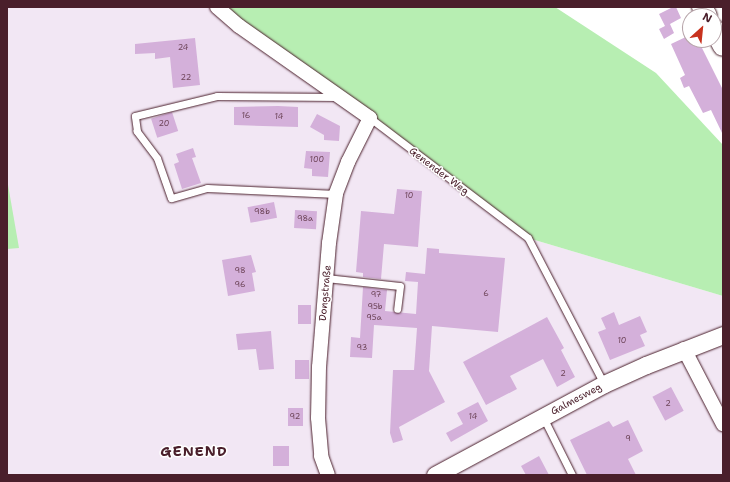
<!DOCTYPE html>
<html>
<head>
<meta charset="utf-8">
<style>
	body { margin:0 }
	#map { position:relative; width:730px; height:482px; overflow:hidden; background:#fff; font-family:"Shantell Sans",sans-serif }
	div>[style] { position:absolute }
	.built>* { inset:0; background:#f2e7f4 }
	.green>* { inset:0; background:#b7eeb2 }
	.building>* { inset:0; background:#d4b0da; transform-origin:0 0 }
	.roads { filter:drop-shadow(0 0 1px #4a1f2b) drop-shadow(0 0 1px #4a1f2b) }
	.service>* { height:7px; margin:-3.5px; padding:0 3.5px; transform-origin:3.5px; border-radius:3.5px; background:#fff }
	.minor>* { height:14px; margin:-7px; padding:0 7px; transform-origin:7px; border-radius:7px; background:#fff }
	.tertiary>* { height:17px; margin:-8.5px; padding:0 8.5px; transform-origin:8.5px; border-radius:8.5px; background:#fff }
	.secondary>* { height:20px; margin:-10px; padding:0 10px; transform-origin:10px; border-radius:10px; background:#fff }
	span { translate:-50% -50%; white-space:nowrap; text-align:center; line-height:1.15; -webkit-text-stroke:3px #fff; paint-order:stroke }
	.number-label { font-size:8px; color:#6c4357 }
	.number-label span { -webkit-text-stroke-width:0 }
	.street-label { font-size:10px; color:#4a1f2b }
	.district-label { font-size:14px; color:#4a1f2b; font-weight:700; letter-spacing:1px }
	.frame { position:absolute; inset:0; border:8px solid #4a1f2b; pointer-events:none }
	.north { position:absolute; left:682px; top:8px; width:40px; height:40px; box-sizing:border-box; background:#fff; border:1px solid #b7a5aa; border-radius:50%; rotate:27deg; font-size:11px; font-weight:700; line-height:16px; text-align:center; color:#4a1f2b }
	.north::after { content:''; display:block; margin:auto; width:14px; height:18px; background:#c8321e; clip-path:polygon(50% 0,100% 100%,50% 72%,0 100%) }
</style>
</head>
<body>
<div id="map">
	<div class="built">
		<div style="clip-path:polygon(7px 7px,217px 7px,528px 238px,723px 296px,723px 475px,7px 475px)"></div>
	</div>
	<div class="green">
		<div style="clip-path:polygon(217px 7px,555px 7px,656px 73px,723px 145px,723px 296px,528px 238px)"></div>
		<div style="clip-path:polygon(7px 179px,19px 248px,7px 249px)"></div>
	</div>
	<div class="building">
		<div style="clip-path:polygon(673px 7px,676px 7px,681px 18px,670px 24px,674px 33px,664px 39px,659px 29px,665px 26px,659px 14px)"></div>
		<div style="clip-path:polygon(690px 35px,690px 40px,698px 40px,723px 90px,723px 135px,711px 110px,703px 113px,689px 86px,684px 88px,680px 78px,685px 75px,671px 44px)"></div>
		<div style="clip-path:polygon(195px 38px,200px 85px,173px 88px,170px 57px,155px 59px,155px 53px,135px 54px,135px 44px)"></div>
		<div style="clip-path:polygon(278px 106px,298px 107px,298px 127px,234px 125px,234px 107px)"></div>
		<div style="left:172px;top:112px;width:20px;height:22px;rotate:72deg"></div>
		<div style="clip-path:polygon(317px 114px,340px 126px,339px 141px,324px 140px,324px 135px,310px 127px)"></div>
		<div style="clip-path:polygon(193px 148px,196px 157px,192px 158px,201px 183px,182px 189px,174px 164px,179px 162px,176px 154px)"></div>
		<div style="clip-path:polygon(306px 151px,330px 152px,328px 177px,312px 176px,312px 169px,304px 168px)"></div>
		<div style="clip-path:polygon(397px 189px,422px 191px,418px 247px,384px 244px,381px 279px,363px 277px,363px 273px,356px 272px,361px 211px,394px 214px)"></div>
		<div style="left:274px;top:202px;width:16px;height:27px;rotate:79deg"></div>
		<div style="left:295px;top:210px;width:22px;height:18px;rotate:3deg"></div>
		<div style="clip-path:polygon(427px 248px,439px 249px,439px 253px,505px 258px,498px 332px,432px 326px,429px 371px,445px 402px,399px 427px,403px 440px,393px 443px,390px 433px,393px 370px,414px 370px,417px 328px,374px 325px,372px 358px,350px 357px,351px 337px,360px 338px,363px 287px,387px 290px,385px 311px,416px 314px,418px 282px,405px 281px,406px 272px,425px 274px)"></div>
		<div style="clip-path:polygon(251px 255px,256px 272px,252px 273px,255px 291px,228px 296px,222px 260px)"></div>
		<div style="left:298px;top:305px;width:13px;height:19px"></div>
		<div style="clip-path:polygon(614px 312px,619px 325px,640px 316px,647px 332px,640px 335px,645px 346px,610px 360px,598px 332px,606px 329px,601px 318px)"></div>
		<div style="clip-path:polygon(547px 317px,564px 348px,561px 350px,575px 377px,557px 387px,543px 359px,510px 376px,517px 389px,486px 405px,463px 362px)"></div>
		<div style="clip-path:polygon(271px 331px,274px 369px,259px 370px,256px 349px,238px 350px,236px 334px)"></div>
		<div style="left:295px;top:360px;width:14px;height:19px"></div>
		<div style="left:671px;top:387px;width:27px;height:21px;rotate:62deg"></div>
		<div style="clip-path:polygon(478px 402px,488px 421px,451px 442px,446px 433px,463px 424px,457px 413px)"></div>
		<div style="left:288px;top:408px;width:15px;height:18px"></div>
		<div style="clip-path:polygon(628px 420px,643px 451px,628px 459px,636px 475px,587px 475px,570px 440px,609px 421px,613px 427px)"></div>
		<div style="left:289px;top:446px;width:20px;height:16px;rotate:90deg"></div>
		<div style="clip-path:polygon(539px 456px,549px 475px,526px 475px,521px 466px)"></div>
	</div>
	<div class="roads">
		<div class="service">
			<div style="left:370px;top:118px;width:198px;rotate:37.2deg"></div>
			<div style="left:528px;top:238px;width:165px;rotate:62.5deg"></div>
			<div style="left:336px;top:194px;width:129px;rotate:-177.3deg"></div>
			<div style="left:207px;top:188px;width:37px;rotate:164deg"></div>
			<div style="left:171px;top:198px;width:42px;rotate:-109.3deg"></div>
			<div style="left:157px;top:158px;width:34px;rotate:-127deg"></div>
			<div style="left:137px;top:131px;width:15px;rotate:-98deg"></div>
			<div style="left:135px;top:116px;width:84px;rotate:-13.7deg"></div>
			<div style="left:217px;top:96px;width:120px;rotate:0.5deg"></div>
			<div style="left:326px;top:278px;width:74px;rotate:6.2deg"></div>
			<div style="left:400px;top:286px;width:23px;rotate:97deg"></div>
			<div style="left:543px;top:417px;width:65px;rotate:63.4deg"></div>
		</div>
		<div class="minor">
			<div style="left:217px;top:7px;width:29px;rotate:41deg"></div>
			<div style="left:239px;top:26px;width:160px;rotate:35.1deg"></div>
			<div style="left:370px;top:118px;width:49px;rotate:116.6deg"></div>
			<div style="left:348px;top:162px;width:34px;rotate:111deg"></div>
			<div style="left:336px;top:194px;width:49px;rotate:98.1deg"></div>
			<div style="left:329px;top:243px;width:124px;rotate:94.6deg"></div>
			<div style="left:319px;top:367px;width:51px;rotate:91.1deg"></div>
			<div style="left:318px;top:418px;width:38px;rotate:85deg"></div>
			<div style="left:321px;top:456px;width:20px;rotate:70deg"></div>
			<div style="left:684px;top:349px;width:85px;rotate:62.5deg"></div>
		</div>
		<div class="tertiary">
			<div style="left:435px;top:475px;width:192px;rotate:-28.3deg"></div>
			<div style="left:604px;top:384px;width:46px;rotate:-24.3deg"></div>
			<div style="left:646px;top:365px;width:83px;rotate:-21.3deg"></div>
		</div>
		<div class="secondary">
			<div style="left:702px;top:7px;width:10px;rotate:61deg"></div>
			<div style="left:714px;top:29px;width:19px;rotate:62deg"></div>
		</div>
	</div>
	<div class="number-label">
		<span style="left:183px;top:48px">24</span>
		<span style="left:186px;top:78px">22</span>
		<span style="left:246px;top:116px">16</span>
		<span style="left:279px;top:117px">14</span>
		<span style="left:164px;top:124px">20</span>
		<span style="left:317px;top:160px">100</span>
		<span style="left:409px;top:196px">10</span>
		<span style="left:262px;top:212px">98b</span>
		<span style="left:305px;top:219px">98a</span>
		<span style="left:240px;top:271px">98</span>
		<span style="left:240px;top:285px">96</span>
		<span style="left:486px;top:294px">6</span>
		<span style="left:376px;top:295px">97</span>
		<span style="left:375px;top:307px">95b</span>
		<span style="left:374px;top:318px">95a</span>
		<span style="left:622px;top:341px">10</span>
		<span style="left:362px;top:348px">93</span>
		<span style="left:563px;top:374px">2</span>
		<span style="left:668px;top:404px">2</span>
		<span style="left:295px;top:417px">92</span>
		<span style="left:473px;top:417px">14</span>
		<span style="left:628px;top:439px">9</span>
	</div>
	<div class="street-label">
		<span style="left:439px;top:171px;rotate:37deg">Genender Weg</span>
		<span style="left:325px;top:293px;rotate:-85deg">Dongstraße</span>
		<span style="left:576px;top:399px;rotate:-28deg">Galmesweg</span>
	</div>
	<div class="district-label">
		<span style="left:194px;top:451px">GENEND</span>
	</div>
	<div class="frame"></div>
	<div class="north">N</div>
</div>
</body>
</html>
